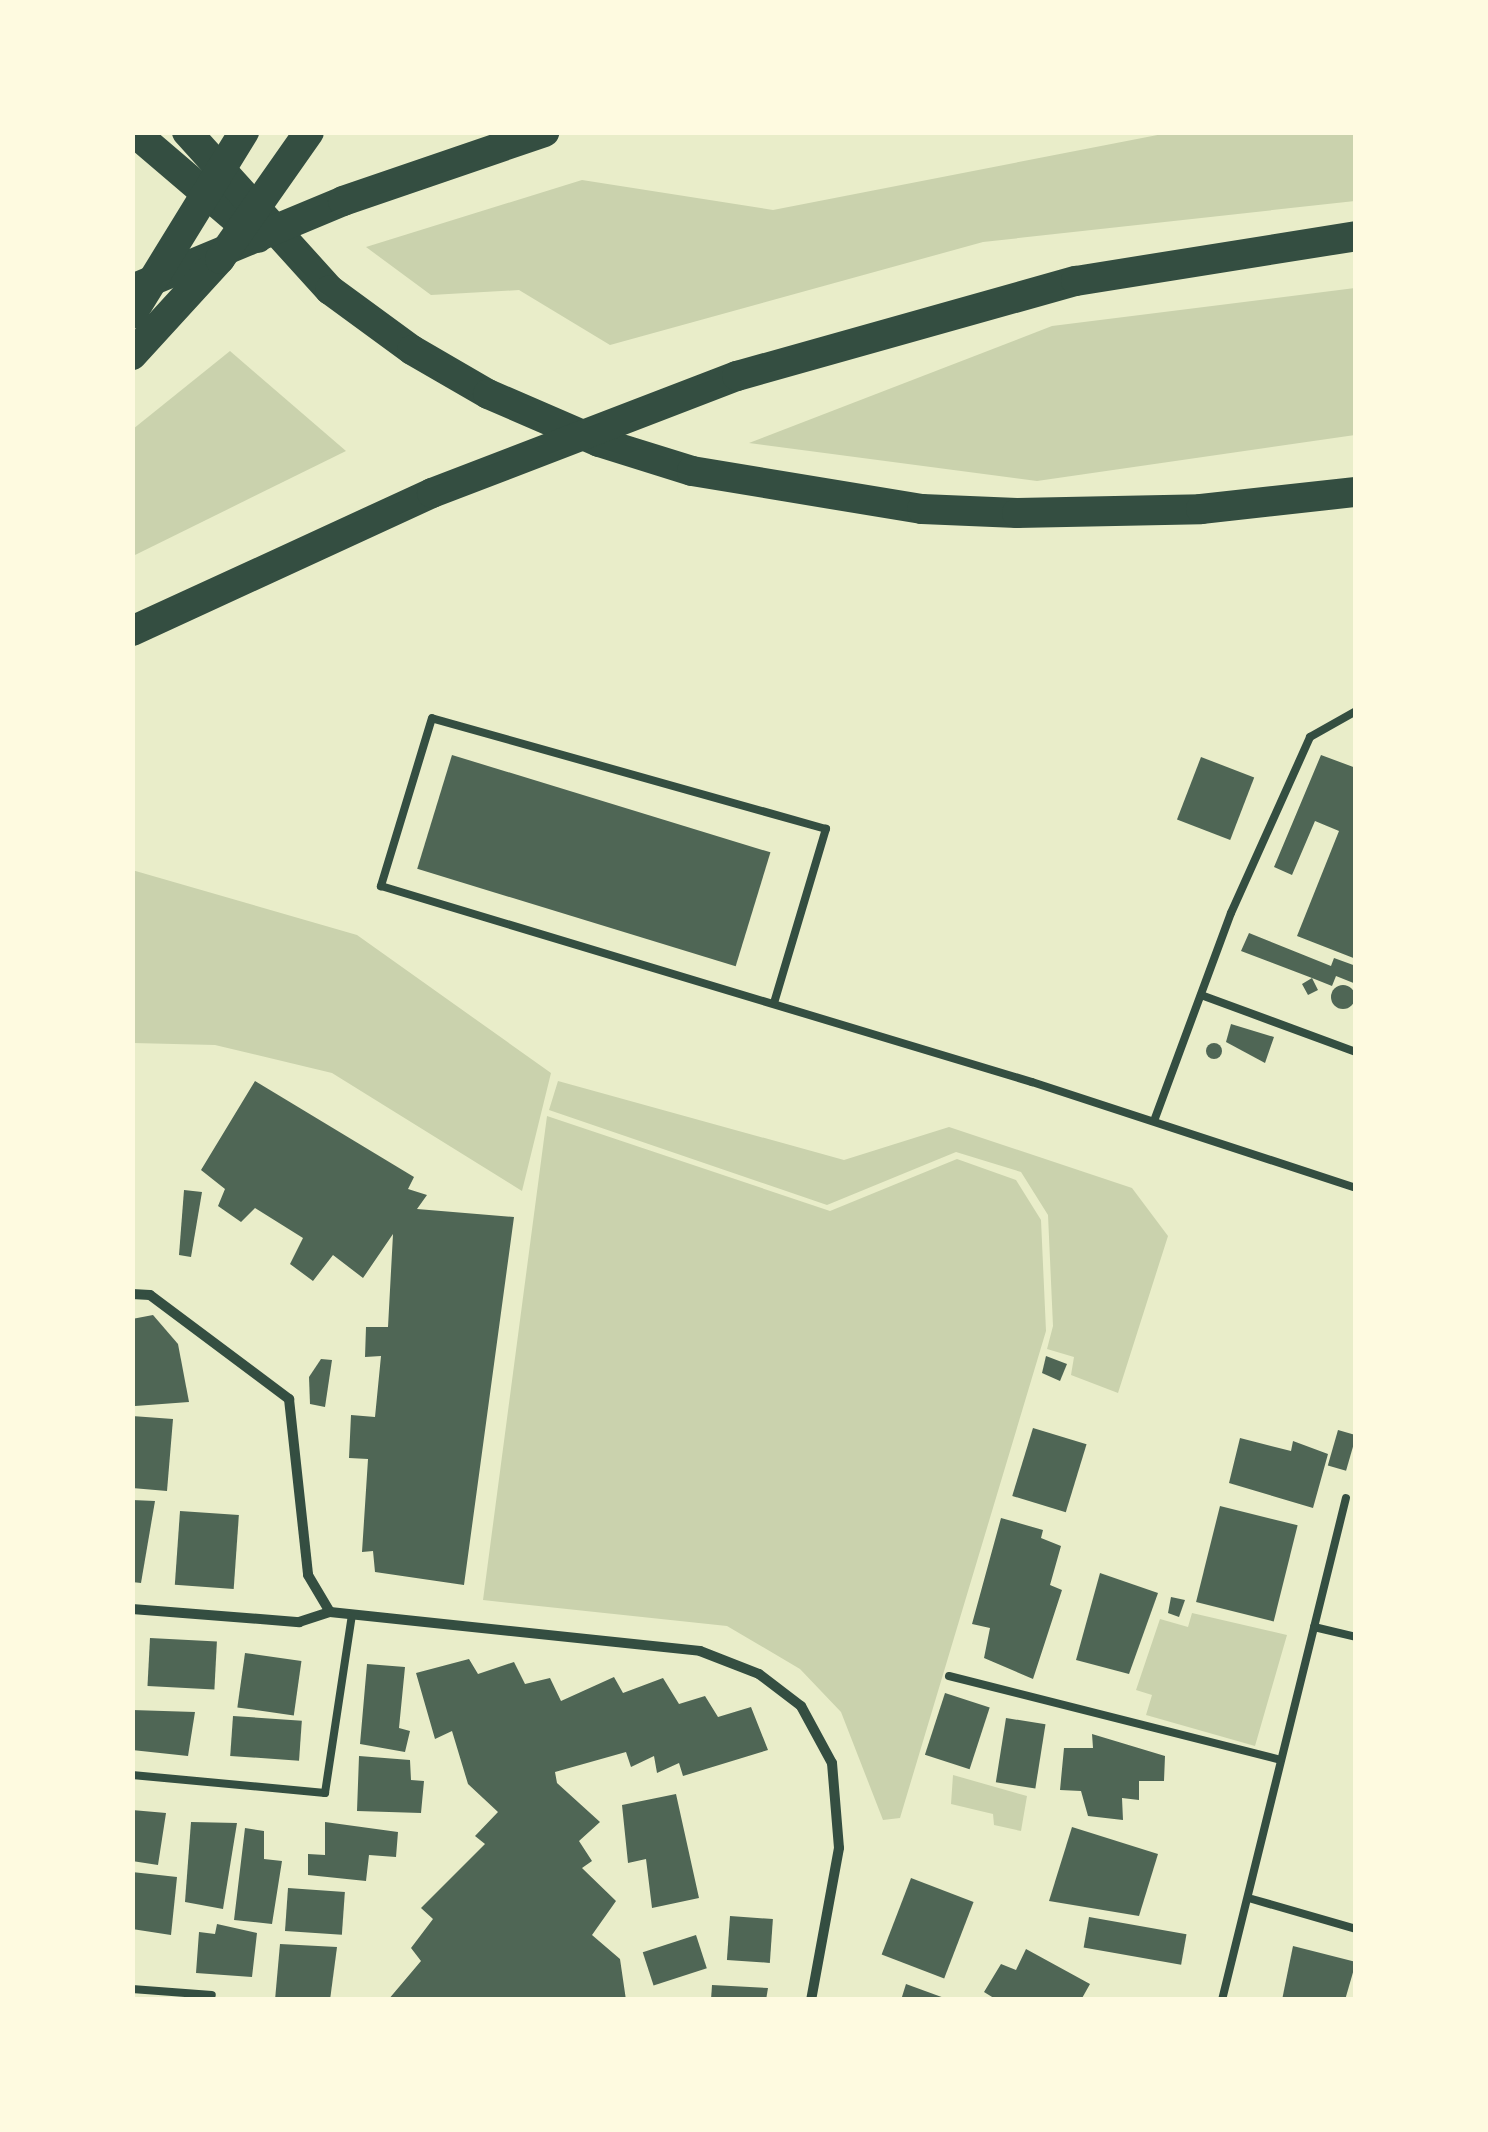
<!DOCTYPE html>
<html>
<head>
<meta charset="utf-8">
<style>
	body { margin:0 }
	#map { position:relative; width:1488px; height:2132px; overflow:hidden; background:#e9edc9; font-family:Cabin,sans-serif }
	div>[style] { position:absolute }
	.green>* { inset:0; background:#cad2ad }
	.building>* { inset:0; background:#4f6655; transform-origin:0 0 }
	.round { border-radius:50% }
	.service>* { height:8px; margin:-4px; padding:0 4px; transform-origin:4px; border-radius:4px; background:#344e41 }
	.minor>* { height:10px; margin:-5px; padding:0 5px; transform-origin:5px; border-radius:5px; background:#344e41 }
	.motorway>* { height:30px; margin:-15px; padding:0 15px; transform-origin:15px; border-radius:15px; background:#344e41 }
	span { translate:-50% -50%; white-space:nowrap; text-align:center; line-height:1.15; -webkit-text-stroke:8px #fefae0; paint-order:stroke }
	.frame { position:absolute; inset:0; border:135px solid #fefae0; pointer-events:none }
</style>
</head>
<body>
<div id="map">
	<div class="green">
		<div style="clip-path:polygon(1173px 132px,1355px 133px,1355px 201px,983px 242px,610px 345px,519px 290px,431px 295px,366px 247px,582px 180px,773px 210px)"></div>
		<div style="clip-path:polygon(1355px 288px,1355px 435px,1037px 481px,749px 443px,1052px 326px)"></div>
		<div style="clip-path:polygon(230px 351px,346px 451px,133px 556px,133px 429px)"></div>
		<div style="clip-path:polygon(132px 870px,357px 935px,551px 1073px,522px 1191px,332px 1073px,215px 1045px,133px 1043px)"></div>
		<div style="clip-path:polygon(558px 1081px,844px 1160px,949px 1127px,1132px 1188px,1168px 1236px,1118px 1393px,1071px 1375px,1074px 1357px,1047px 1349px,1053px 1326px,1048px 1215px,1021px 1172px,956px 1152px,827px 1205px,549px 1110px)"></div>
		<div style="clip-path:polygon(547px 1116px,830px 1211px,957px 1159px,1016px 1180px,1041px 1220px,1046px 1331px,900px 1818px,883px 1820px,841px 1712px,800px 1669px,727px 1626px,483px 1600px)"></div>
		<div style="clip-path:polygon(1192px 1613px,1287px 1635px,1255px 1746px,1146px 1715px,1152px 1695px,1136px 1690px,1160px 1619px,1188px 1627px)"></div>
		<div style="clip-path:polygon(953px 1775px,1027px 1796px,1021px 1831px,994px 1825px,993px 1814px,951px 1804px)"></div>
	</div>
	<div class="building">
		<div style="left:452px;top:755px;width:333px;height:119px;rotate:17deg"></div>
		<div style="clip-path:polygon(1321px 755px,1356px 768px,1356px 959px,1297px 936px,1339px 831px,1315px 821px,1292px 875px,1274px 867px)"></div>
		<div style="left:1201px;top:757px;width:57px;height:67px;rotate:21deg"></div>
		<div style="clip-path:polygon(1249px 933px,1331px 966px,1334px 958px,1356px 966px,1356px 984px,1336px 976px,1332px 986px,1312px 978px,1318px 990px,1308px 995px,1302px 984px,1312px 978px,1241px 951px)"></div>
		<div class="round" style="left:1331px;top:985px;width:24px;height:24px"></div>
		<div style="clip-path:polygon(1231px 1024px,1274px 1037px,1265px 1063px,1226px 1042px)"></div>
		<div class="round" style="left:1206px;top:1043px;width:16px;height:16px"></div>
		<div style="clip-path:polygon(255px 1081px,414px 1177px,408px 1189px,427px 1195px,417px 1209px,514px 1217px,464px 1585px,375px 1572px,373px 1551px,362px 1552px,368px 1459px,349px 1458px,351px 1415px,375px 1417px,381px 1356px,365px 1357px,366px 1327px,388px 1327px,393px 1234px,363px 1278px,333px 1255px,313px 1281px,290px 1264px,303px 1238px,255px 1208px,241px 1222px,218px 1206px,225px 1189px,201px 1170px)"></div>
		<div style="clip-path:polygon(184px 1190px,202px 1192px,191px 1257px,179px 1255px)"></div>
		<div style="clip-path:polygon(153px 1315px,178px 1344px,189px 1402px,135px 1406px,132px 1319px)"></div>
		<div style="clip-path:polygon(1046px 1356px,1067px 1364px,1060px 1381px,1042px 1373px)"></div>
		<div style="clip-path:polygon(321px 1359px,332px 1360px,325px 1407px,310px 1404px,309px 1377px)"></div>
		<div style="clip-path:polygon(132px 1416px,173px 1419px,167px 1491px,132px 1488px)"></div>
		<div style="left:1033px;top:1428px;width:56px;height:71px;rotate:17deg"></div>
		<div style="left:1338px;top:1430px;width:19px;height:37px;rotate:16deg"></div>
		<div style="clip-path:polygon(1240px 1438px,1291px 1451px,1293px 1441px,1328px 1454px,1313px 1508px,1229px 1483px)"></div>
		<div style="clip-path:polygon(132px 1500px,155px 1501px,141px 1583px,132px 1582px)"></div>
		<div style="left:1220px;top:1506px;width:80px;height:99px;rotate:14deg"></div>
		<div style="left:180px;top:1511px;width:59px;height:74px;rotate:4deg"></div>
		<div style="clip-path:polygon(1001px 1518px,1043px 1530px,1041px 1538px,1061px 1546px,1050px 1585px,1062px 1590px,1033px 1679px,984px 1658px,990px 1628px,972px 1624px)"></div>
		<div style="clip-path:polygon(1100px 1573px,1158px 1593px,1129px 1674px,1076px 1660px)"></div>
		<div style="clip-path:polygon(1171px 1597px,1185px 1600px,1179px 1617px,1168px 1613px)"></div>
		<div style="left:150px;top:1638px;width:67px;height:48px;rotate:3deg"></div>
		<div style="left:245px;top:1653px;width:57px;height:55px;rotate:8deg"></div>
		<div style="clip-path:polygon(469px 1659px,478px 1674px,514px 1662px,525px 1684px,550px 1678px,561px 1701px,614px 1677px,623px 1693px,663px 1678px,679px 1704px,705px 1696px,718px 1717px,751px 1707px,768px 1750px,683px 1776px,679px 1763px,657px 1773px,654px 1756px,631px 1767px,626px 1752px,555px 1772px,557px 1783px,600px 1822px,579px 1841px,592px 1861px,582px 1868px,616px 1901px,592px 1935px,620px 1959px,626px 2000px,388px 2000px,421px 1961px,411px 1948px,433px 1919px,421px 1908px,485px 1844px,475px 1836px,498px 1812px,468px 1784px,452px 1731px,435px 1739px,416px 1673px)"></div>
		<div style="clip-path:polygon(367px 1664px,405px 1667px,399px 1728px,410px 1731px,405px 1752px,360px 1744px)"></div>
		<div style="left:945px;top:1693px;width:47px;height:65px;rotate:18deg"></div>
		<div style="clip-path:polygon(132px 1710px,195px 1712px,188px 1756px,132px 1750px)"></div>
		<div style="left:233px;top:1716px;width:69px;height:40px;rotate:4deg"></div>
		<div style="left:1006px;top:1718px;width:40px;height:65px;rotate:9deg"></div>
		<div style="clip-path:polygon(1092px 1734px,1165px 1756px,1164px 1781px,1139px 1781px,1139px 1800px,1122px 1798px,1123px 1820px,1088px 1816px,1081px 1791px,1060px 1790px,1064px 1748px,1093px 1748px)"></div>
		<div style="clip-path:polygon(359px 1756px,410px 1760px,411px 1780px,424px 1781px,421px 1813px,357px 1811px)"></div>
		<div style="clip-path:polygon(676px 1794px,699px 1898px,652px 1908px,646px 1859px,628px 1863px,622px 1805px)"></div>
		<div style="clip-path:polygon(132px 1810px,166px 1813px,158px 1865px,132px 1861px)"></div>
		<div style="clip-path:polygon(191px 1822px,237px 1823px,223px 1909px,185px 1902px)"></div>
		<div style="clip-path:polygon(325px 1822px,398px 1832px,396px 1857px,369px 1855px,366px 1881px,308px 1875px,308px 1854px,325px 1855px)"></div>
		<div style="clip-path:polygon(1072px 1827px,1158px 1854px,1139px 1916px,1049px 1901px)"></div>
		<div style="clip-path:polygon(245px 1828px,264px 1831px,264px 1859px,282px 1861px,272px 1924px,234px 1920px)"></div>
		<div style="clip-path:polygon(132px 1872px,177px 1877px,171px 1935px,132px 1929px)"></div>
		<div style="left:911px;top:1878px;width:67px;height:82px;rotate:21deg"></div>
		<div style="left:288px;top:1888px;width:57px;height:43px;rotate:4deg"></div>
		<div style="left:730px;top:1916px;width:43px;height:44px;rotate:4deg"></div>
		<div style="left:1089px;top:1917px;width:99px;height:31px;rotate:10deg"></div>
		<div style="clip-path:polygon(217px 1924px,257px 1933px,252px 1977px,196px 1973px,199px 1932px,215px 1934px)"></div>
		<div style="left:696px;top:1935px;width:35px;height:56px;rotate:72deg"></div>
		<div style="clip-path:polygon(280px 1944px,337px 1947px,330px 2000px,275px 2000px)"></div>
		<div style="clip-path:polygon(1293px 1946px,1356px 1962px,1345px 2000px,1282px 2000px)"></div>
		<div style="clip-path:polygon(1026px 1949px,1090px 1984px,1081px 2000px,997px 2000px,984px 1992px,1001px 1964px,1016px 1970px)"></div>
		<div style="clip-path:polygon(906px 1984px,947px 1999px,947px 2000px,901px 2000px)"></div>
		<div style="clip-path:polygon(712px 1985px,768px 1988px,766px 2000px,711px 2000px)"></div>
	</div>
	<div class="service">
		<div style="left:1201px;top:995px;width:165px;rotate:20.2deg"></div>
		<div style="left:774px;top:1003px;width:182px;rotate:-73.4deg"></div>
		<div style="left:826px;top:829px;width:409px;rotate:-164.3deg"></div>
		<div style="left:432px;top:718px;width:176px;rotate:106.9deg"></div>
		<div style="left:381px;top:886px;width:680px;rotate:16.76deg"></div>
		<div style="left:1032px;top:1082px;width:341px;rotate:18.1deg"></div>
		<div style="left:1154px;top:1121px;width:222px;rotate:-69.7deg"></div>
		<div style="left:1231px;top:913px;width:193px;rotate:-65.8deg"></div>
		<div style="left:1310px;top:737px;width:53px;rotate:-29.5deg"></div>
		<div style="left:1314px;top:1627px;width:43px;rotate:13.4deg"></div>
		<div style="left:949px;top:1676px;width:342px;rotate:14.2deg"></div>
		<div style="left:132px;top:1775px;width:194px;rotate:5.3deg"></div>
		<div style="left:325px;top:1793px;width:181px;rotate:-81.4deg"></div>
		<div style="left:1252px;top:1899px;width:108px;rotate:16.1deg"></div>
		<div style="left:132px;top:1989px;width:80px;rotate:4.3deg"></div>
		<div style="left:1222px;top:2000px;width:517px;rotate:-76.13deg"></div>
	</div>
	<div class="minor">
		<div style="left:132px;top:1294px;width:18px;rotate:3deg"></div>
		<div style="left:150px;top:1295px;width:174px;rotate:36.8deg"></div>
		<div style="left:289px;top:1399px;width:177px;rotate:83.8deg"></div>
		<div style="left:308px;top:1575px;width:43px;rotate:59.3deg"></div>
		<div style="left:330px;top:1612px;width:372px;rotate:6deg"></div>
		<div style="left:700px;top:1651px;width:63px;rotate:21.3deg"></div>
		<div style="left:759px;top:1674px;width:53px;rotate:37.3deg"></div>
		<div style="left:801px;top:1706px;width:65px;rotate:61.5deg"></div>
		<div style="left:832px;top:1763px;width:85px;rotate:85.3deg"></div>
		<div style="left:839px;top:1848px;width:155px;rotate:100.4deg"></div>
		<div style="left:132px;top:1609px;width:168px;rotate:4.5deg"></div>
		<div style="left:299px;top:1622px;width:33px;rotate:-18deg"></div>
	</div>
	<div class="motorway">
		<div style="left:134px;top:132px;width:163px;rotate:40.5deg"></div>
		<div style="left:187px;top:132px;width:213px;rotate:47.9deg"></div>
		<div style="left:330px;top:290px;width:102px;rotate:36.2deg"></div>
		<div style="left:412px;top:350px;width:88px;rotate:30.1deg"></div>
		<div style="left:488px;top:394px;width:121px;rotate:23.4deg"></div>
		<div style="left:599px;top:442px;width:97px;rotate:17.3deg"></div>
		<div style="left:692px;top:471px;width:233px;rotate:9.4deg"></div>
		<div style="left:922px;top:509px;width:95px;rotate:2.4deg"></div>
		<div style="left:1017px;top:513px;width:184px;rotate:-1.2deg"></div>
		<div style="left:1201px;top:509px;width:156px;rotate:-6.3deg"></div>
		<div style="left:132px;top:289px;width:229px;rotate:-22.6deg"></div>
		<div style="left:343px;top:201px;width:213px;rotate:-18.9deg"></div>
		<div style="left:132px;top:314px;width:214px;rotate:-58.4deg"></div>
		<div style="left:132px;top:355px;width:130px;rotate:-47.5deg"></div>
		<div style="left:220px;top:259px;width:155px;rotate:-55deg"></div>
		<div style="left:132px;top:631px;width:330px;rotate:-24.7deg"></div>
		<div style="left:432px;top:493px;width:327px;rotate:-21deg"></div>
		<div style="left:737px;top:376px;width:352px;rotate:-15.7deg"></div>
		<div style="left:1076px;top:281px;width:284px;rotate:-9.1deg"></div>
	</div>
	<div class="frame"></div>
</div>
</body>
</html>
